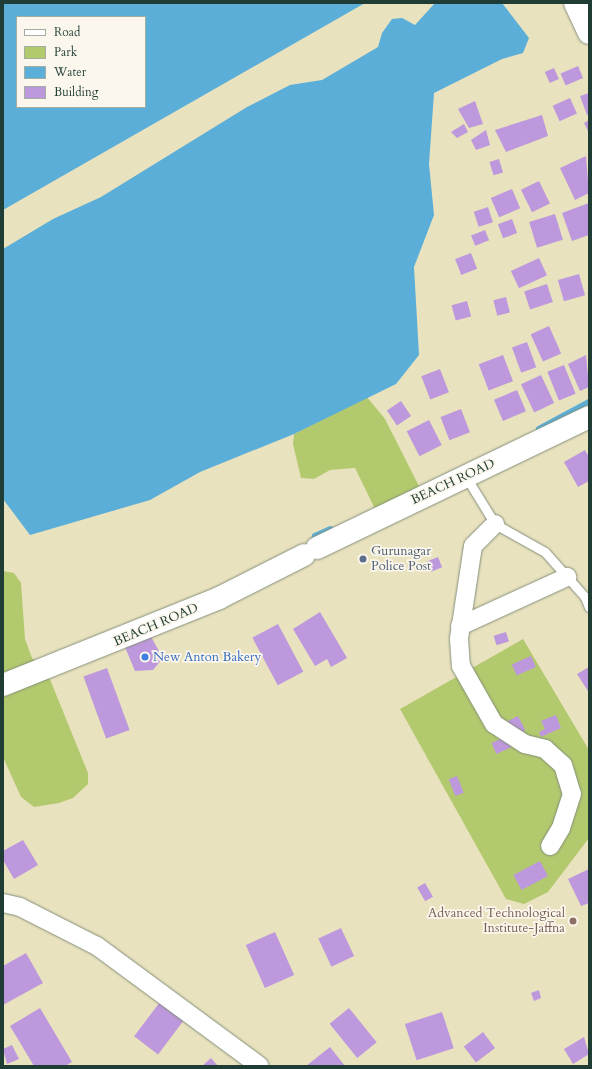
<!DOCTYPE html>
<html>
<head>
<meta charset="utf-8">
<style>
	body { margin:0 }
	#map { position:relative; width:592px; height:1069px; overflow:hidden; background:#e9e2bf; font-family:Cardo,serif }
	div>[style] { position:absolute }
	.green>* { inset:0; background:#b3c96e }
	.water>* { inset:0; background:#5baed7 }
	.stream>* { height:6px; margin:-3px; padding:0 3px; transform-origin:3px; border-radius:3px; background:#5baed7 }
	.building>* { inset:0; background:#bd98dc; transform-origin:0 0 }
	.roads { filter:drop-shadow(0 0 1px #84907a) drop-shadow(0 0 1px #84907a) }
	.lane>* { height:9px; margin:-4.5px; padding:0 4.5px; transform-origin:4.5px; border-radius:4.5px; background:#fff }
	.street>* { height:18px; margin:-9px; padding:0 9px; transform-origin:9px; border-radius:9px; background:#fff }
	.secondary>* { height:22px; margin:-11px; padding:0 11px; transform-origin:11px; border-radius:11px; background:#fff }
	.dots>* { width:11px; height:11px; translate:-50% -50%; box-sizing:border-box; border:2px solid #fbf7ec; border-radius:50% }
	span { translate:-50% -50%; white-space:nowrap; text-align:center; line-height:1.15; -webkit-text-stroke:3.5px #fbf7ec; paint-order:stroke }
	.street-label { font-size:13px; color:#1f3d34 }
	.service-label { font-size:13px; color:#4e5e75 }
	.left { translate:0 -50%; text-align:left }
	.shop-label { font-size:13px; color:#366cbe }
	.education-label { font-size:13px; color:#785e54 }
	.right { translate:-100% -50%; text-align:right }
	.frame { position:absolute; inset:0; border:4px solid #1f3d34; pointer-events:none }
	.legend { position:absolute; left:16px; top:16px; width:130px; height:92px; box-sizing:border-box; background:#fbf7ec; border:1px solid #a3ada2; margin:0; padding:5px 7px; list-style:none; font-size:12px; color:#1f3d34 }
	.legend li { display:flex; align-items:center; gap:8px; height:20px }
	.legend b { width:20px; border:1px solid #a3ada2 }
</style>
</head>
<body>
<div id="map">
	<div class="green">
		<div style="clip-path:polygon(367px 397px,385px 419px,424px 496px,379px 517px,355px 468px,330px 470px,314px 479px,301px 478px,293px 444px,294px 434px)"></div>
		<div style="clip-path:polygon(3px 571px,14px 573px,21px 583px,25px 639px,32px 658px,45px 667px,88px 773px,88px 784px,73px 798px,59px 803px,34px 807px,21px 797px,3px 757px)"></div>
		<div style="clip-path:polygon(523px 639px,589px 750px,589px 838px,548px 892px,524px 904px,506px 899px,400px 709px)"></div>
	</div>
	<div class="water">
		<div style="clip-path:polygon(evenodd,3px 3px,365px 3px,3px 210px,3px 3px,17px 17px,145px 17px,145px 107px,17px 107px,17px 17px)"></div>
		<div style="clip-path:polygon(435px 3px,502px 3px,529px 38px,523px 53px,502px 59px,434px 93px,429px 164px,434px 215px,414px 267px,419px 355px,396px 384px,294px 434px,200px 472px,150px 500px,30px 535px,3px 499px,3px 249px,53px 219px,101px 197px,247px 107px,290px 85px,322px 80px,378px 47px,382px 33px,392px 19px,402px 18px,415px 25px)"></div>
	</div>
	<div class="stream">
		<div style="left:539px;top:429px;width:57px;rotate:-28.4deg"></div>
		<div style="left:313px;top:543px;width:7px;rotate:-74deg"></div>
		<div style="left:315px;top:536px;width:17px;rotate:-24deg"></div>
	</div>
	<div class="building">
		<div style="left:578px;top:66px;width:13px;height:19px;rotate:67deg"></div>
		<div style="left:554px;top:68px;width:12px;height:10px;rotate:66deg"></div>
		<div style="clip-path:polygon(589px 93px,589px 114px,587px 115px,580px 96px)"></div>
		<div style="left:570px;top:98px;width:17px;height:19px;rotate:66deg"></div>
		<div style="clip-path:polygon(475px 101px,483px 124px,469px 128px,458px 109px)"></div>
		<div style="clip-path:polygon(542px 115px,548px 136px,506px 152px,495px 130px)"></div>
		<div style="clip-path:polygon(589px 120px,589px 133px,584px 123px)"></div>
		<div style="clip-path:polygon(464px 124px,468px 132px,457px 138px,451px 132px)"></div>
		<div style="clip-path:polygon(486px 130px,490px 145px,476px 150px,471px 140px)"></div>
		<div style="clip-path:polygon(586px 156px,589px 193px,575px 200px,560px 168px)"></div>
		<div style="left:499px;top:159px;width:14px;height:10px;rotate:73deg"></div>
		<div style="left:539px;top:181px;width:25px;height:20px;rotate:64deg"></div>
		<div style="left:512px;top:189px;width:21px;height:23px;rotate:67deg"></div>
		<div style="clip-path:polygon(589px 203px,589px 235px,572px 241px,562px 213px)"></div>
		<div style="left:488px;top:207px;width:16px;height:15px;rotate:72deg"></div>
		<div style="left:555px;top:214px;width:27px;height:27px;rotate:73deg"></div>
		<div style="left:512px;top:219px;width:15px;height:15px;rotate:70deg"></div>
		<div style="left:485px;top:230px;width:11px;height:15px;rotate:68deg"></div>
		<div style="left:471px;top:253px;width:17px;height:17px;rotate:69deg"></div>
		<div style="left:539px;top:258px;width:19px;height:31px;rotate:65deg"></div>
		<div style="left:579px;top:274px;width:22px;height:22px;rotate:74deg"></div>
		<div style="left:547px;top:284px;width:19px;height:24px;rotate:72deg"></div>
		<div style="left:506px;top:297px;width:16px;height:13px;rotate:76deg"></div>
		<div style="left:467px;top:301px;width:16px;height:16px;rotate:75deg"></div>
		<div style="left:549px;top:326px;width:30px;height:20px;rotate:66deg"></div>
		<div style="left:527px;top:342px;width:27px;height:16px;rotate:70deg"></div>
		<div style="left:503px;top:355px;width:28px;height:26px;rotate:69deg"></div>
		<div style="clip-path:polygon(586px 355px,589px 387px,580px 391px,568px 364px)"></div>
		<div style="left:564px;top:365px;width:31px;height:18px;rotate:68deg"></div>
		<div style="left:440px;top:369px;width:25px;height:20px;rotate:69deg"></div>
		<div style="left:541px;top:375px;width:31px;height:22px;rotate:65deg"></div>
		<div style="left:517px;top:390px;width:23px;height:25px;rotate:67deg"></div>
		<div style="left:401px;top:401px;width:18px;height:17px;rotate:56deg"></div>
		<div style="left:461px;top:409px;width:25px;height:22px;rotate:69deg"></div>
		<div style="left:429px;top:420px;width:28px;height:25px;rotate:63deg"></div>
		<div style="clip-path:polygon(585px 450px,589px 457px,589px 481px,578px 487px,564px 462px)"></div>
		<div style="left:438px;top:557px;width:11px;height:12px;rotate:68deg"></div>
		<div style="clip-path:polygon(320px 612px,347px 658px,331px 667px,327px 659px,315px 666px,293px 629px)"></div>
		<div style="left:278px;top:624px;width:54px;height:29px;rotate:62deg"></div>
		<div style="clip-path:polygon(146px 628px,163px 658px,153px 670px,135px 671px,122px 640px)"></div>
		<div style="left:506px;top:632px;width:10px;height:13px;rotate:73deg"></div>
		<div style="left:531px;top:656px;width:12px;height:21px;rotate:66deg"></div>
		<div style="clip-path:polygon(589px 667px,589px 690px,588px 691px,577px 674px)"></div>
		<div style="left:107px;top:668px;width:66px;height:25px;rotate:70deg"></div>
		<div style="clip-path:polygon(556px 715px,561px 728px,541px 737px,539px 732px,545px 729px,541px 721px)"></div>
		<div style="left:518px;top:716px;width:16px;height:13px;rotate:63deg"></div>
		<div style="left:507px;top:736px;width:12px;height:17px;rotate:66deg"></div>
		<div style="left:457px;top:776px;width:18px;height:9px;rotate:68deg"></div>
		<div style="clip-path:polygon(23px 840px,38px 865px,14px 879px,3px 860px,3px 851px)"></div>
		<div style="left:540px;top:861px;width:17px;height:30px;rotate:62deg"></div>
		<div style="clip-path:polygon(589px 869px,589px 903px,581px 906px,568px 879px)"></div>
		<div style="left:425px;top:883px;width:16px;height:9px;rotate:60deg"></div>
		<div style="left:341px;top:928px;width:31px;height:25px;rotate:65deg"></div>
		<div style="left:275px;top:932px;width:47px;height:32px;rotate:66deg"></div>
		<div style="clip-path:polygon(26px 953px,43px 983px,3px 1005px,3px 966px)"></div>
		<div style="clip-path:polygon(539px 990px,541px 998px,534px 1001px,531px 993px)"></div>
		<div style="left:160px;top:1002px;width:30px;height:43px;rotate:37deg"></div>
		<div style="clip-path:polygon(40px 1008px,72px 1062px,65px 1066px,34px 1066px,10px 1026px)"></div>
		<div style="left:349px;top:1008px;width:44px;height:25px;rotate:51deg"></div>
		<div style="left:442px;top:1012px;width:38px;height:39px;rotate:72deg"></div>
		<div style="left:483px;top:1032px;width:20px;height:24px;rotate:53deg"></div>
		<div style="clip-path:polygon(584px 1037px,589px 1054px,573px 1064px,564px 1049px)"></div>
		<div style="clip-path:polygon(12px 1045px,19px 1059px,7px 1064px,3px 1049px)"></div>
		<div style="clip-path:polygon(330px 1047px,345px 1066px,306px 1066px)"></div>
		<div style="clip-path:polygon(211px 1058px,218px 1066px,202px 1066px)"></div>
	</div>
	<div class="roads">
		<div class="lane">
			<div style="left:466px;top:477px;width:55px;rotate:58.3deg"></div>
			<div style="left:495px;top:524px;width:57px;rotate:29.2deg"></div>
			<div style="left:545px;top:552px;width:60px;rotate:48.4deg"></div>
			<div style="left:585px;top:597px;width:11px;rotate:68deg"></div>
		</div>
		<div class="street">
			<div style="left:495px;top:524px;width:31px;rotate:135deg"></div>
			<div style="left:473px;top:546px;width:94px;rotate:98.6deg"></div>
			<div style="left:459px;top:639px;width:27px;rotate:86deg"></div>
			<div style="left:461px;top:666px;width:67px;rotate:60.4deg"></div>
			<div style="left:494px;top:724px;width:37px;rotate:33deg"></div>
			<div style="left:525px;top:744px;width:21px;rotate:14deg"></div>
			<div style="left:545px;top:749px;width:24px;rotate:42deg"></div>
			<div style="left:563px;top:765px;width:30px;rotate:73deg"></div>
			<div style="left:572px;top:794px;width:36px;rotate:108deg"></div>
			<div style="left:561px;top:828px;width:21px;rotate:121deg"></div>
			<div style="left:460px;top:626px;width:118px;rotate:-24.6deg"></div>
			<div style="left:3px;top:903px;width:17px;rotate:13deg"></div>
			<div style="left:20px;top:907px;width:86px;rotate:26.9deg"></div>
			<div style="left:97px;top:946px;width:202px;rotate:36.4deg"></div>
		</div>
		<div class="secondary">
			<div style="left:575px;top:3px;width:33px;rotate:65deg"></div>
			<div style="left:317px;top:548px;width:302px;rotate:-25.7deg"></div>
			<div style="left:3px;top:685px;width:233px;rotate:-21.9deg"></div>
			<div style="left:219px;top:598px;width:95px;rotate:-26.8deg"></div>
		</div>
	</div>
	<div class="dots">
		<div style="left:363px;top:559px;background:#5c6f8a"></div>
		<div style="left:145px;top:657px;background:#3f7fe0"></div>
		<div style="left:573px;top:921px;background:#8d6e63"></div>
	</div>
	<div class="street-label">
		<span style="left:453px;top:482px;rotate:-25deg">BEACH ROAD</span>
		<span style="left:156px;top:625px;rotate:-23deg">BEACH ROAD</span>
	</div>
	<div class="service-label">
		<span class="left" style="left:371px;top:559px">Gurunagar<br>Police Post</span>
	</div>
	<div class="shop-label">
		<span class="left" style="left:153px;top:657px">New Anton Bakery</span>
	</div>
	<div class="education-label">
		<span class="right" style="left:565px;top:921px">Advanced Technological<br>Institute-Jaffna</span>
	</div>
	<div class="frame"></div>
	<ul class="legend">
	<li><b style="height:5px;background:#fff"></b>Road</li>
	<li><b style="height:11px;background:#b3c96e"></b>Park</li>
	<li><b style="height:11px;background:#5baed7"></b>Water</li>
	<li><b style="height:11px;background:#bd98dc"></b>Building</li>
	</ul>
</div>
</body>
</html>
